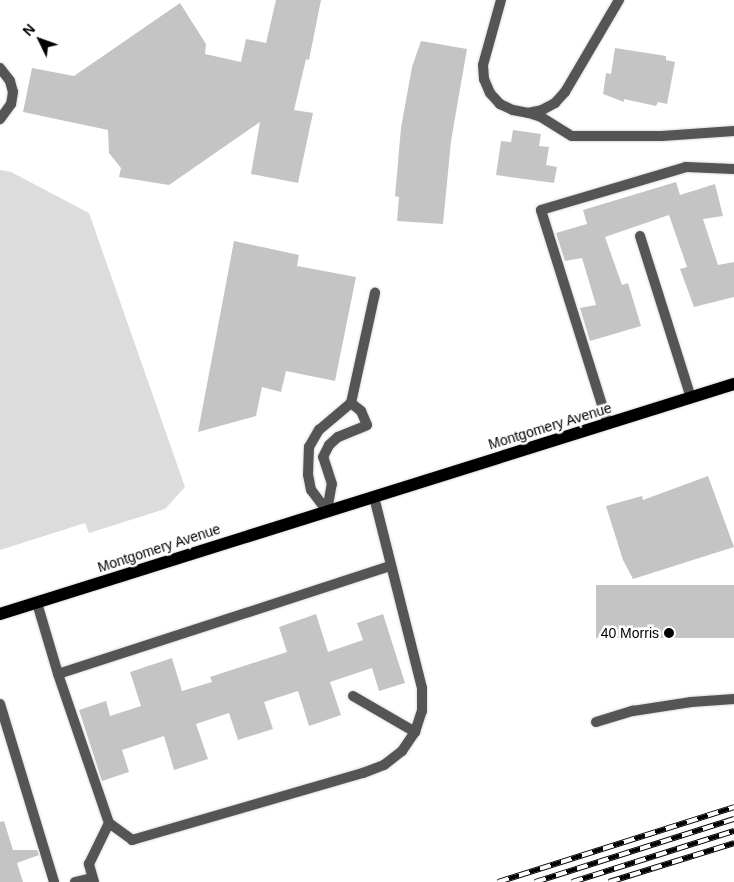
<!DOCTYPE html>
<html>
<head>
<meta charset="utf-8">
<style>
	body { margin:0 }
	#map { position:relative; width:734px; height:882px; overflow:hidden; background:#fff; font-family:Arial,sans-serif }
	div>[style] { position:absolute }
	.green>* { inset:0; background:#dcdcdc }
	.building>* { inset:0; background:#c4c4c4; transform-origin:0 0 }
	.roads { filter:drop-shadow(0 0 1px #dbdbdb) drop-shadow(0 0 1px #dbdbdb) }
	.lane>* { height:10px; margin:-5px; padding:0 5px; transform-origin:5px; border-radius:5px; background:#555 }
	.primary>* { height:12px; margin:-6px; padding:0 6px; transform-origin:6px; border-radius:6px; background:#000 }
	.rail>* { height:5.5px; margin-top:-2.75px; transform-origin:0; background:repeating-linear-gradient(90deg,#fff 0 11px,#000 0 22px); box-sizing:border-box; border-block:1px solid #000 }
	.dots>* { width:14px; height:14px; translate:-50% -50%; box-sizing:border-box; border:2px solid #fff; border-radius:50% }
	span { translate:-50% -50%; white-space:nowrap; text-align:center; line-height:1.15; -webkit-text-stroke:5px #fff; paint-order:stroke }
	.street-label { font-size:14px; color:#000 }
	.poi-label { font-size:14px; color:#000 }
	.right { translate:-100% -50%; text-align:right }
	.north { position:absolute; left:15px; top:15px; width:50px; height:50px; -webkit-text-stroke:4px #fff; paint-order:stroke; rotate:312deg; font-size:14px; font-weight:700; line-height:20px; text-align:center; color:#000 }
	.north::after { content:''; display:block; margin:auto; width:18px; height:22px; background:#000; clip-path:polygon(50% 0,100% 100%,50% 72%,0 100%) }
</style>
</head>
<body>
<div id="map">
	<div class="green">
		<div style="clip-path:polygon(0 170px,11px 172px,89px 213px,185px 487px,165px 509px,89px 533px,85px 523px,0 550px)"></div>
	</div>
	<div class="building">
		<div style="clip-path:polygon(276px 0,321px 0,309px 60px,306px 59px,294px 110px,313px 113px,298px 183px,251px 174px,260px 122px,169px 185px,119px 177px,121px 168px,109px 153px,108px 130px,23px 112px,32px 68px,74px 76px,180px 3px,206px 44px,205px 54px,241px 62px,246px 39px,266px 43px)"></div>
		<div style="clip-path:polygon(421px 41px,467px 49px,451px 141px,443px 224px,397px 221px,399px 197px,395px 196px,401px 128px,412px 67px)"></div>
		<div style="clip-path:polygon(615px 48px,666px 56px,666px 60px,675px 62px,667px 104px,658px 102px,656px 106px,624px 99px,624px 102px,603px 94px,606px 73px,611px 74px)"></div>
		<div style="clip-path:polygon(513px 130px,541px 134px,539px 146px,549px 147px,546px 165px,557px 167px,554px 183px,496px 175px,501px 141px,511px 142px)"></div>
		<div style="clip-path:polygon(676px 182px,680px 195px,715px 184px,723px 216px,703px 219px,718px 265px,734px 262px,734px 297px,694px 307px,680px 269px,687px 267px,669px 215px,605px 237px,622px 285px,628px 283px,641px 326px,590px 341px,580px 308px,596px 305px,582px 258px,565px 261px,556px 233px,587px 224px,583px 210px)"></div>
		<div style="clip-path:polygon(234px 241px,299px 255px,297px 266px,356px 277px,335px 381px,286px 371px,281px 392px,262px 387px,256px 416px,198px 432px)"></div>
		<div style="clip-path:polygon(708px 476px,734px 547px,633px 579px,623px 560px,606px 506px,642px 496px,643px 500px)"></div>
		<div style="left:734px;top:585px;width:53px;height:138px;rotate:90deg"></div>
		<div style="clip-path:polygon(316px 614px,328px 652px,363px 640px,357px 623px,383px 614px,405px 683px,379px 691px,372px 668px,330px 682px,341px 715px,309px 726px,298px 691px,264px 702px,273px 729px,238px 740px,229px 713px,196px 724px,208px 759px,174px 770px,164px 736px,122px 750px,129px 772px,102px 781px,79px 710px,106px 701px,110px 716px,141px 706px,130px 672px,172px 658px,182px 691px,212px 682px,210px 677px,287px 652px,279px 627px)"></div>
		<div style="clip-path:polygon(4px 821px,13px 850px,37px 850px,39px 855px,17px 863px,23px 882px,0 882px,0 822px)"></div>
	</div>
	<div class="roads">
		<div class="lane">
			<div style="left:501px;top:0;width:67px;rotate:105.5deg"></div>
			<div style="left:483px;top:65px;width:14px;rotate:86deg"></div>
			<div style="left:484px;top:79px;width:15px;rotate:67deg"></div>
			<div style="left:490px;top:93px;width:15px;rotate:48deg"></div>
			<div style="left:500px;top:104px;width:14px;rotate:25deg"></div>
			<div style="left:513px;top:110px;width:15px;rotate:11deg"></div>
			<div style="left:528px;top:113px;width:14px;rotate:-12deg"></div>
			<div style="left:542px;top:110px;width:15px;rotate:-28deg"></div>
			<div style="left:555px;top:103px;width:15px;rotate:-48deg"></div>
			<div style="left:565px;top:92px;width:107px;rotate:-59.6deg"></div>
			<div style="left:0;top:68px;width:16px;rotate:52deg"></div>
			<div style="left:10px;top:81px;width:11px;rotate:75deg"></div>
			<div style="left:13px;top:92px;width:12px;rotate:99deg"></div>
			<div style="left:11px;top:104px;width:19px;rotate:126deg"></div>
			<div style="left:529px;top:113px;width:13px;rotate:18deg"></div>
			<div style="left:541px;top:117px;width:36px;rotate:32deg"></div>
			<div style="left:572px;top:136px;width:90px"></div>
			<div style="left:662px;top:136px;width:72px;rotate:-4deg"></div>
			<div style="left:640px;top:236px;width:170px;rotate:72.5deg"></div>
			<div style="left:608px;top:424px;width:224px;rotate:-107.4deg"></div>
			<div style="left:541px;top:210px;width:151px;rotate:-16.5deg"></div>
			<div style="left:686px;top:167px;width:48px;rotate:2.4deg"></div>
			<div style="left:327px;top:511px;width:26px;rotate:-127deg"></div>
			<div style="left:311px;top:490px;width:15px;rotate:-101deg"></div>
			<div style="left:308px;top:475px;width:28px;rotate:-88deg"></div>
			<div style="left:309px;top:447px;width:20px;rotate:-60deg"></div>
			<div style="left:319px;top:430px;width:42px;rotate:-40.2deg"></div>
			<div style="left:351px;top:403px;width:113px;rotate:-77.7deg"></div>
			<div style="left:327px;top:511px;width:27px;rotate:-80deg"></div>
			<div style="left:332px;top:484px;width:28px;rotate:-108deg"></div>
			<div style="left:323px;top:457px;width:13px;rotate:-63deg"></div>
			<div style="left:329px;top:445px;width:12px;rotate:-42deg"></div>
			<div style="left:338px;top:437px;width:31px;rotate:-22deg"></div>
			<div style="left:367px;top:425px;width:15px;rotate:-113deg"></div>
			<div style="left:361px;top:411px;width:13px;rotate:-141deg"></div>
			<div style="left:37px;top:603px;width:74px;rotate:73.5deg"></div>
			<div style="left:58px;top:674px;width:157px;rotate:71.1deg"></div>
			<div style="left:109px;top:823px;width:29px;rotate:36deg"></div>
			<div style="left:132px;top:840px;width:241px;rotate:-16.2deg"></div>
			<div style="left:363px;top:773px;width:22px;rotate:-21deg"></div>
			<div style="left:384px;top:765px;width:23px;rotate:-38deg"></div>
			<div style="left:402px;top:751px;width:23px;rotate:-56deg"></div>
			<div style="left:415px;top:732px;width:22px;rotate:-72deg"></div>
			<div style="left:422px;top:711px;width:23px;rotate:-90deg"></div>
			<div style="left:422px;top:688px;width:197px;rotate:-104.1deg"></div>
			<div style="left:58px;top:674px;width:350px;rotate:-18deg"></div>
			<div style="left:353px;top:696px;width:72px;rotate:30.1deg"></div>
			<div style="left:0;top:704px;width:186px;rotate:73.1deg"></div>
			<div style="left:596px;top:722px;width:39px;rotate:-17deg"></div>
			<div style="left:633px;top:711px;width:59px;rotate:-8.8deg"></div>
			<div style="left:691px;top:702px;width:43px;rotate:-4deg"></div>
			<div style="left:75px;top:882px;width:18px;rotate:-13deg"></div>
			<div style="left:94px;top:882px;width:19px;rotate:-106deg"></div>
			<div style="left:89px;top:864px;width:46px;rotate:-64deg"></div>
		</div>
		<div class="primary">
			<div style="left:0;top:614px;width:769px;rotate:-17.4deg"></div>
		</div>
	</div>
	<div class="rail">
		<div style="left:498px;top:882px;width:248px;rotate:-17.6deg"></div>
		<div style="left:535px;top:882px;width:209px;rotate:-17.6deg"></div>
		<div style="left:572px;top:882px;width:170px;rotate:-17.5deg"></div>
		<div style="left:609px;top:882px;width:131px;rotate:-17.3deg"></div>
	</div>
	<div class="dots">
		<div style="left:669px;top:633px;background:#000"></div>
	</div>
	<div class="street-label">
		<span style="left:550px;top:426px;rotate:-17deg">Montgomery Avenue</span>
		<span style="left:159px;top:548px;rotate:-18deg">Montgomery Avenue</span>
	</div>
	<div class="poi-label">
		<span class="right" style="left:659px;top:633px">40 Morris</span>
	</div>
	<div class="north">N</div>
</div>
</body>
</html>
